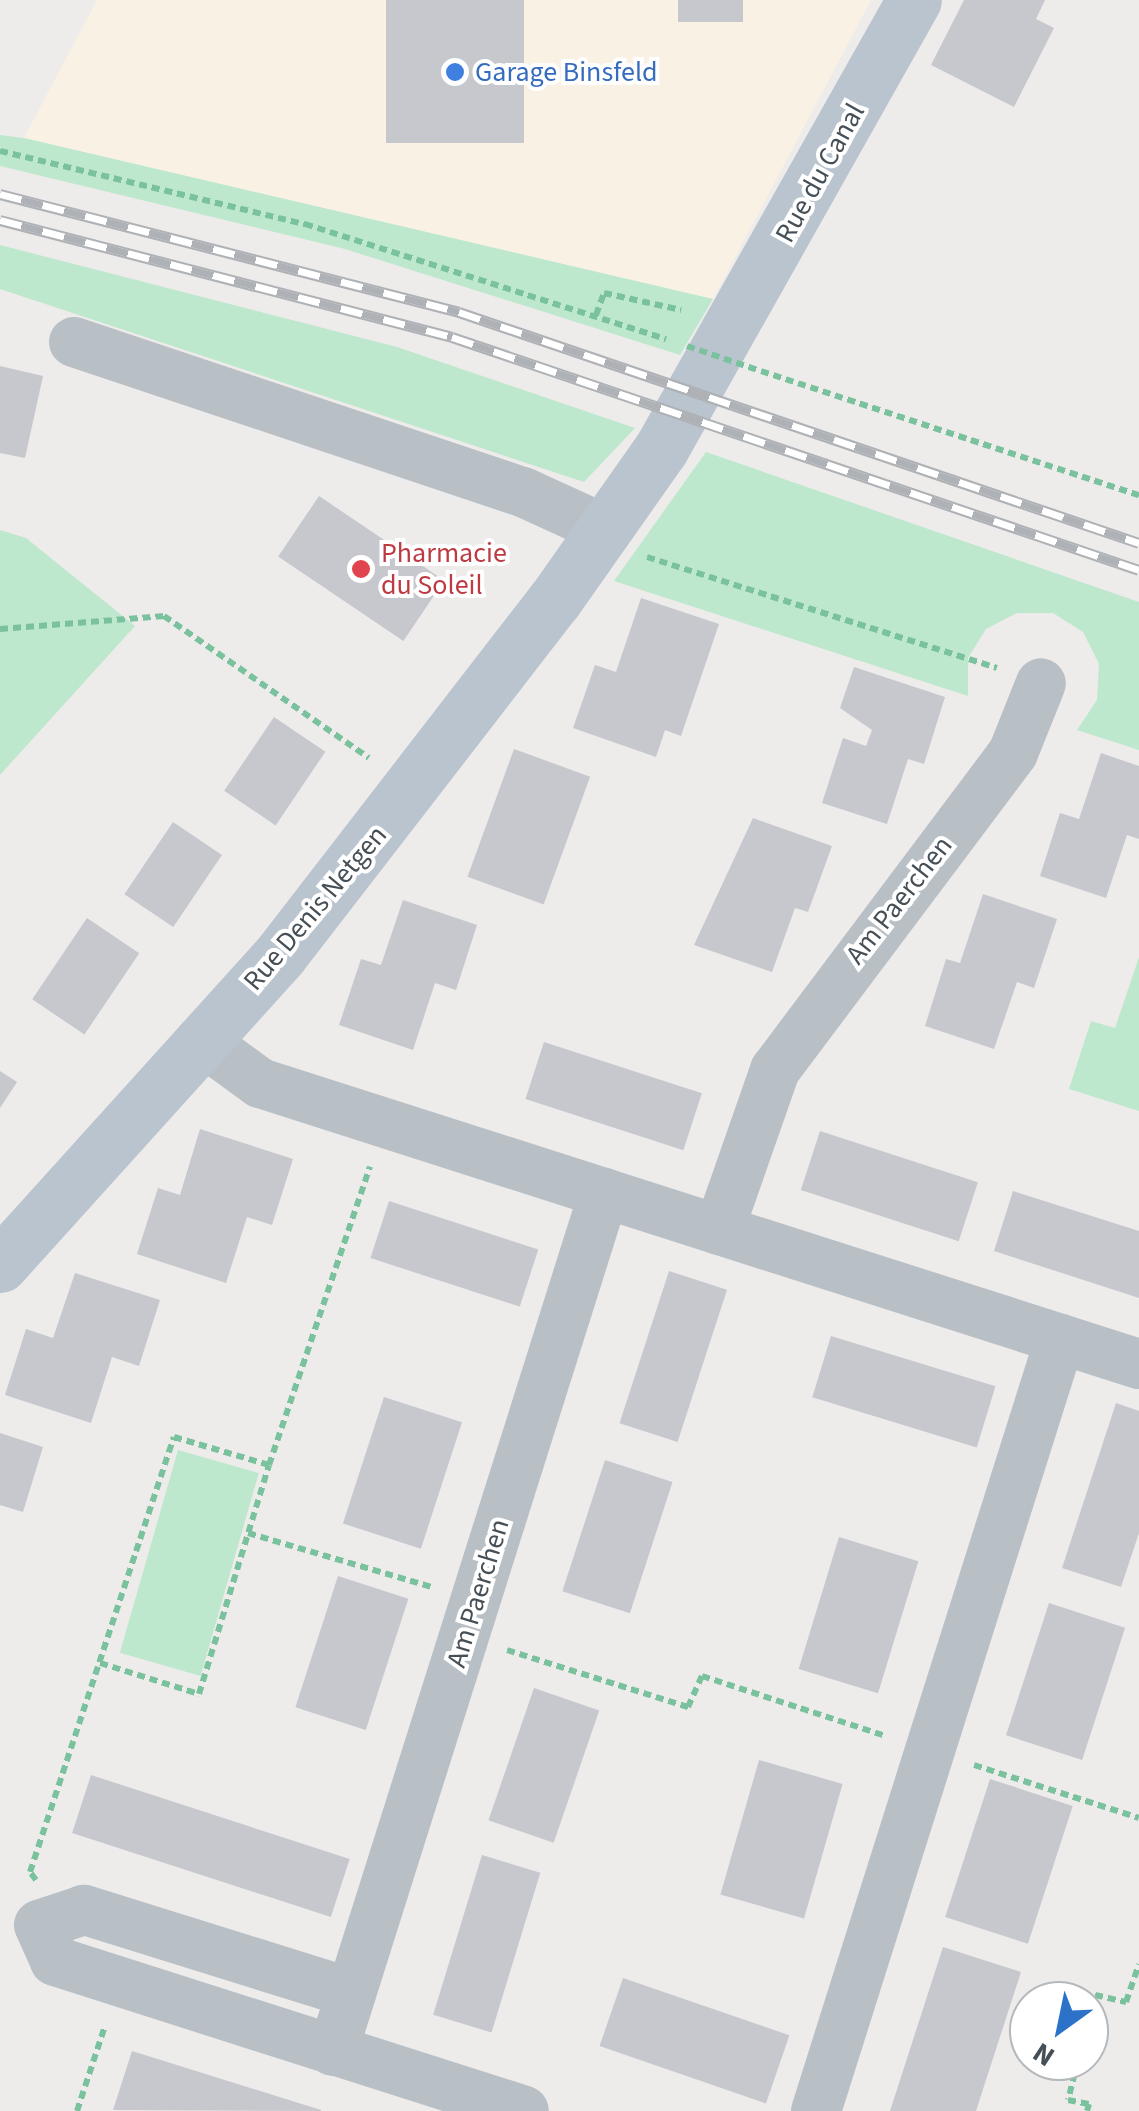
<!DOCTYPE html>
<html>
<head>
<meta charset="utf-8">
<style>
	body { margin:0 }
	#map { position:relative; width:1139px; height:2111px; overflow:hidden; background:#eeebeb; font-family:"Source Sans 3",sans-serif }
	div>[style] { position:absolute }
	.commercial>* { inset:0; background:#f9f2e4 }
	.green>* { inset:0; background:#bde8cd; transform-origin:0 0 }
	.building>* { inset:0; background:#c6c8ce; transform-origin:0 0 }
	.path>* { height:6px; margin-top:-3px; transform-origin:0; background:repeating-linear-gradient(90deg,#79c29d 0 8px,transparent 0 13px) }
	.street>* { height:50px; margin:-25px; padding:0 25px; transform-origin:25px; border-radius:25px; background:#b8c0c6 }
	.secondary>* { height:55px; margin:-27.5px; padding:0 27.5px; transform-origin:27.5px; border-radius:27.5px; background:#bac4ce }
	.rail>* { height:11px; margin-top:-5.5px; transform-origin:0; background:repeating-linear-gradient(90deg,#fff 0 22px,#aeb1b5 0 44px); box-sizing:border-box; border-block:2px solid #aeb1b5 }
	.path-bridge>* { height:6px; margin-top:-3px; transform-origin:0; background:repeating-linear-gradient(90deg,#79c29d 0 8px,transparent 0 13px) }
	.dots>* { width:28px; height:28px; translate:-50% -50%; box-sizing:border-box; border:5px solid #fff; border-radius:50% }
	span { translate:-50% -50%; white-space:nowrap; text-align:center; line-height:1.15; -webkit-text-stroke:8px #fff; paint-order:stroke }
	.shop-label { font-size:28px; color:#366cbe }
	.left { translate:0 -50%; text-align:left }
	.street-label { font-size:28px; color:#464f56 }
	.health-label { font-size:28px; color:#be3a42 }
	.north { position:absolute; left:1009px; top:1981px; width:100px; height:100px; box-sizing:border-box; background:#fff; border:2px solid #b5b9bb; border-radius:50%; rotate:213deg; font-size:28px; font-weight:700; line-height:40px; text-align:center; color:#464f56 }
	.north::after { content:''; display:block; margin:auto; width:35px; height:45px; background:#2b72c8; clip-path:polygon(50% 0,100% 100%,50% 72%,0 100%) }
</style>
</head>
<body>
<div id="map">
	<div class="commercial">
		<div style="clip-path:polygon(97px 0,871px 0,713px 299px,24px 138px)"></div>
	</div>
	<div class="green">
		<div style="clip-path:polygon(0 135px,24px 138px,713px 299px,680px 355px,345px 249px,0 166px)"></div>
		<div style="clip-path:polygon(0 245px,397px 347px,635px 428px,584px 482px,0 289px)"></div>
		<div style="clip-path:polygon(706px 452px,1139px 602px,1139px 750px,1077px 730px,1097px 700px,1099px 664px,1083px 632px,1053px 613px,1017px 613px,986px 629px,968px 658px,968px 696px,614px 581px)"></div>
		<div style="clip-path:polygon(0 530px,26px 538px,135px 626px,0 775px)"></div>
		<div style="clip-path:polygon(1139px 957px,1139px 1111px,1069px 1089px,1091px 1021px,1115px 1028px)"></div>
		<div style="left:178px;top:1450px;width:84px;height:211px;rotate:16deg"></div>
	</div>
	<div class="building">
		<div style="left:386px;top:0;width:138px;height:143px"></div>
		<div style="left:678px;top:0;width:65px;height:22px"></div>
		<div style="clip-path:polygon(964px 0,1045px 0,1036px 19px,1054px 28px,1014px 107px,931px 65px)"></div>
		<div style="clip-path:polygon(0 366px,43px 376px,25px 458px,0 453px)"></div>
		<div style="left:319px;top:496px;width:151px;height:73px;rotate:34deg"></div>
		<div style="clip-path:polygon(641px 598px,719px 624px,681px 736px,665px 730px,656px 757px,573px 728px,595px 665px,616px 672px)"></div>
		<div style="clip-path:polygon(854px 667px,945px 697px,924px 764px,908px 759px,887px 824px,822px 803px,843px 738px,866px 746px,872px 730px,840px 708px)"></div>
		<div style="left:274px;top:717px;width:62px;height:89px;rotate:34deg"></div>
		<div style="left:514px;top:749px;width:81px;height:136px;rotate:20deg"></div>
		<div style="clip-path:polygon(1101px 753px,1139px 766px,1139px 839px,1127px 835px,1106px 898px,1040px 876px,1060px 813px,1079px 819px)"></div>
		<div style="clip-path:polygon(753px 818px,832px 846px,808px 912px,795px 908px,772px 972px,694px 945px)"></div>
		<div style="left:173px;top:822px;width:59px;height:87px;rotate:34deg"></div>
		<div style="clip-path:polygon(983px 894px,1057px 919px,1034px 988px,1017px 982px,994px 1049px,925px 1026px,946px 959px,960px 963px)"></div>
		<div style="clip-path:polygon(403px 900px,477px 925px,456px 990px,435px 983px,413px 1050px,339px 1025px,361px 959px,381px 965px)"></div>
		<div style="left:87px;top:918px;width:63px;height:98px;rotate:34deg"></div>
		<div style="left:544px;top:1042px;width:166px;height:60px;rotate:18deg"></div>
		<div style="clip-path:polygon(0 1071px,17px 1082px,0 1108px)"></div>
		<div style="clip-path:polygon(200px 1129px,293px 1159px,272px 1225px,247px 1217px,226px 1283px,137px 1254px,158px 1188px,180px 1195px)"></div>
		<div style="left:820px;top:1131px;width:166px;height:62px;rotate:18deg"></div>
		<div style="clip-path:polygon(1013px 1191px,1139px 1231px,1139px 1298px,994px 1251px)"></div>
		<div style="left:389px;top:1201px;width:157px;height:60px;rotate:18deg"></div>
		<div style="left:669px;top:1271px;width:61px;height:160px;rotate:18deg"></div>
		<div style="clip-path:polygon(75px 1273px,160px 1300px,139px 1366px,112px 1357px,91px 1423px,5px 1395px,26px 1329px,53px 1338px)"></div>
		<div style="left:831px;top:1336px;width:172px;height:64px;rotate:17deg"></div>
		<div style="left:384px;top:1397px;width:82px;height:133px;rotate:18deg"></div>
		<div style="clip-path:polygon(1116px 1403px,1139px 1411px,1139px 1533px,1121px 1587px,1062px 1568px)"></div>
		<div style="clip-path:polygon(0 1433px,43px 1447px,23px 1512px,0 1505px)"></div>
		<div style="left:605px;top:1460px;width:71px;height:138px;rotate:18deg"></div>
		<div style="left:839px;top:1537px;width:83px;height:138px;rotate:17deg"></div>
		<div style="left:338px;top:1576px;width:74px;height:138px;rotate:18deg"></div>
		<div style="left:1049px;top:1603px;width:80px;height:139px;rotate:18deg"></div>
		<div style="left:534px;top:1688px;width:69px;height:140px;rotate:19deg"></div>
		<div style="left:759px;top:1760px;width:87px;height:140px;rotate:16deg"></div>
		<div style="left:91px;top:1775px;width:272px;height:61px;rotate:18deg"></div>
		<div style="left:990px;top:1779px;width:87px;height:145px;rotate:18deg"></div>
		<div style="left:482px;top:1855px;width:61px;height:167px;rotate:17deg"></div>
		<div style="clip-path:polygon(943px 1947px,1021px 1972px,986px 2080px,976px 2111px,890px 2111px)"></div>
		<div style="left:623px;top:1978px;width:176px;height:72px;rotate:19deg"></div>
		<div style="clip-path:polygon(132px 2051px,321px 2110px,321px 2111px,113px 2110px)"></div>
	</div>
	<div class="path">
		<div style="left:0;top:151px;width:314px;rotate:13.5deg"></div>
		<div style="left:305px;top:224px;width:379px;rotate:17.7deg"></div>
		<div style="left:596px;top:315px;width:23px;rotate:-70deg"></div>
		<div style="left:604px;top:293px;width:79px;rotate:12.4deg"></div>
		<div style="left:761px;top:371px;width:398px;rotate:18.2deg"></div>
		<div style="left:647px;top:557px;width:367px;rotate:17.6deg"></div>
		<div style="left:0;top:629px;width:165px;rotate:-4.5deg"></div>
		<div style="left:164px;top:616px;width:249px;rotate:34.7deg"></div>
		<div style="left:248px;top:1533px;width:191px;rotate:16.4deg"></div>
		<div style="left:507px;top:1650px;width:190px;rotate:17.5deg"></div>
		<div style="left:688px;top:1707px;width:34px;rotate:-66deg"></div>
		<div style="left:702px;top:1676px;width:194px;rotate:18.1deg"></div>
		<div style="left:100px;top:1663px;width:104px;rotate:17.4deg"></div>
		<div style="left:199px;top:1694px;width:239px;rotate:-73deg"></div>
		<div style="left:974px;top:1765px;width:173px;rotate:17.8deg"></div>
		<div style="left:36px;top:1880px;width:10px;rotate:-127deg"></div>
		<div style="left:30px;top:1872px;width:458px;rotate:-71.7deg"></div>
		<div style="left:174px;top:1437px;width:99px;rotate:16.4deg"></div>
		<div style="left:269px;top:1465px;width:315px;rotate:-71.3deg"></div>
		<div style="left:1089px;top:2019px;width:25px;rotate:-76deg"></div>
		<div style="left:1095px;top:1995px;width:32px;rotate:13deg"></div>
		<div style="left:1126px;top:2002px;width:40px;rotate:-71.1deg"></div>
		<div style="left:1078px;top:2061px;width:40px;rotate:104.4deg"></div>
		<div style="left:1068px;top:2100px;width:21px;rotate:11deg"></div>
		<div style="left:1089px;top:2104px;width:7px;rotate:106deg"></div>
		<div style="left:77px;top:2111px;width:89px;rotate:-71.8deg"></div>
	</div>
	<div class="street">
		<div style="left:74px;top:342px;width:473px;rotate:18.5deg"></div>
		<div style="left:523px;top:492px;width:89px;rotate:24.6deg"></div>
		<div style="left:201px;top:1040px;width:73px;rotate:36.1deg"></div>
		<div style="left:260px;top:1083px;width:923px;rotate:17.73deg"></div>
		<div style="left:719px;top:1230px;width:170px;rotate:-70.7deg"></div>
		<div style="left:775px;top:1070px;width:396px;rotate:-53.1deg"></div>
		<div style="left:1013px;top:753px;width:75px;rotate:-68.2deg"></div>
		<div style="left:351px;top:1993px;width:280px;rotate:-162.7deg"></div>
		<div style="left:84px;top:1910px;width:47px;rotate:161.6deg"></div>
		<div style="left:39px;top:1925px;width:39px;rotate:66deg"></div>
		<div style="left:55px;top:1961px;width:492px;rotate:17.7deg"></div>
		<div style="left:333px;top:2051px;width:900px;rotate:-72.47deg"></div>
		<div style="left:816px;top:2111px;width:810px;rotate:-72.46deg"></div>
	</div>
	<div class="secondary">
		<div style="left:0;top:1265px;width:418px;rotate:-47.9deg"></div>
		<div style="left:280px;top:955px;width:448px;rotate:-52.3deg"></div>
		<div style="left:554px;top:601px;width:186px;rotate:-54.9deg"></div>
		<div style="left:661px;top:449px;width:515px;rotate:-60.6deg"></div>
	</div>
	<div class="rail">
		<div style="left:0;top:194px;width:474px;rotate:14.4deg"></div>
		<div style="left:459px;top:312px;width:718px;rotate:18.76deg"></div>
		<div style="left:0;top:220px;width:467px;rotate:14.5deg"></div>
		<div style="left:452px;top:337px;width:725px;rotate:18.73deg"></div>
	</div>
	<div class="path-bridge">
		<div style="left:687px;top:346px;width:75px;rotate:18.7deg"></div>
	</div>
	<div class="dots">
		<div style="left:455px;top:72px;background:#3f7fe0"></div>
		<div style="left:361px;top:569px;background:#e0444e"></div>
	</div>
	<div class="shop-label">
		<span class="left" style="left:475px;top:72px">Garage Binsfeld</span>
	</div>
	<div class="street-label">
		<span style="left:820px;top:173px;rotate:-61deg">Rue du Canal</span>
		<span style="left:899px;top:900px;rotate:-52deg">Am Paerchen</span>
		<span style="left:315px;top:908px;rotate:-50deg">Rue Denis Netgen</span>
		<span style="left:478px;top:1593px;rotate:-73deg">Am Paerchen</span>
	</div>
	<div class="health-label">
		<span class="left" style="left:381px;top:569px">Pharmacie<br>du Soleil</span>
	</div>
	<div class="north">N</div>
</div>
</body>
</html>
